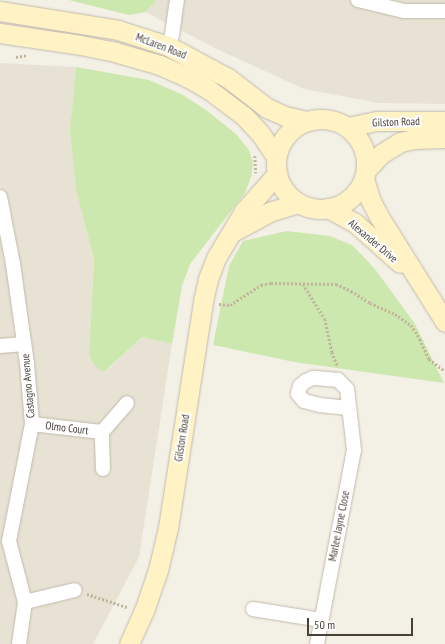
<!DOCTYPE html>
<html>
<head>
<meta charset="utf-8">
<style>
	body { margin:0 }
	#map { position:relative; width:445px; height:644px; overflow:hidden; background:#f3f0e6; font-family:"PT Sans Narrow",sans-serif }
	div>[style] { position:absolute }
	.residential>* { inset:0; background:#e7e2d4 }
	.green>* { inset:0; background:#cde8af }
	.path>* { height:2.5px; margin-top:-1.25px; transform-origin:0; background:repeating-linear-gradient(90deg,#c1b49a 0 2px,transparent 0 4px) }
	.roads { filter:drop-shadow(0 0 1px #c2baac) drop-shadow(0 0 1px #c2baac) }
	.minor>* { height:14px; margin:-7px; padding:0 7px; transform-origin:7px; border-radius:7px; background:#fff }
	.secondary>* { height:19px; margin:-9.5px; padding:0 9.5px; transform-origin:9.5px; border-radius:9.5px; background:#fff2c5 }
	.secondary>.ring { margin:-9.5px; padding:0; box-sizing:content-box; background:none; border:19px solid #fff2c5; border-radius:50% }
	span { translate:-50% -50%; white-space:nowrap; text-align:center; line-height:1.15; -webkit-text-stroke:4px #fff; paint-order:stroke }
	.street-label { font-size:11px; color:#464035 }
	.scale { position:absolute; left:307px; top:618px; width:106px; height:18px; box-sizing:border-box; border:2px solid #464035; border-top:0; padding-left:5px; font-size:12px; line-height:14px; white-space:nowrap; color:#464035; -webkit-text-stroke:3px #fff; paint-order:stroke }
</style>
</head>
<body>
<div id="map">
	<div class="residential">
		<div style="clip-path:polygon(157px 0,445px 0,445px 104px,379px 103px,304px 89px,219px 50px,145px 12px)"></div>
		<div style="clip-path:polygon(0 63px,76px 67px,70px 130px,76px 190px,94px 259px,89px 354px,105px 372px,142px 337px,172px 344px,139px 557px,93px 644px,0 644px)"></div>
	</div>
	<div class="green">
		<div style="clip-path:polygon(69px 0,157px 0,145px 12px,129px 15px)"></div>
		<div style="clip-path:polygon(76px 67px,149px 80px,183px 95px,206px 110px,236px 134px,249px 150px,253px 163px,251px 177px,245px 193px,190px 264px,182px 286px,172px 344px,142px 337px,104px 372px,94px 365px,89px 354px,94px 259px,76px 190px,70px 130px)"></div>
		<div style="clip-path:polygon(287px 231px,330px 236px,352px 245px,375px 269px,415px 324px,444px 383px,294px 362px,213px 345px,229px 266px,243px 241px)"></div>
	</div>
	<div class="path">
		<div style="left:16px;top:57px;width:12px;rotate:-9deg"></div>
		<div style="left:255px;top:156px;width:17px;rotate:87deg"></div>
		<div style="left:303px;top:284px;width:41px;rotate:57.8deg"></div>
		<div style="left:325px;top:319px;width:34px;rotate:78deg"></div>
		<div style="left:332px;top:352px;width:16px;rotate:68deg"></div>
		<div style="left:219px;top:304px;width:11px;rotate:5deg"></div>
		<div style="left:230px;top:305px;width:37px;rotate:-33deg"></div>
		<div style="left:261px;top:285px;width:10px;rotate:-11deg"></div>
		<div style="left:271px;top:283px;width:65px;rotate:0.9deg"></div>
		<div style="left:336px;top:284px;width:17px;rotate:25deg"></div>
		<div style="left:351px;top:291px;width:22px;rotate:32deg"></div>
		<div style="left:370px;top:303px;width:27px;rotate:24deg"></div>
		<div style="left:395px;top:314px;width:19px;rotate:35deg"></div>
		<div style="left:411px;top:325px;width:17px;rotate:57deg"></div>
		<div style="left:420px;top:339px;width:22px;rotate:66deg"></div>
		<div style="left:429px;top:359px;width:20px;rotate:37deg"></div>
		<div style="left:87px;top:594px;width:42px;rotate:18deg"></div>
	</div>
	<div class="roads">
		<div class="minor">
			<div style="left:358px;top:0;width:47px;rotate:13.4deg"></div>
			<div style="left:404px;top:11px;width:41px"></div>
			<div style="left:168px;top:46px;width:12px;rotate:-70deg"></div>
			<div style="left:172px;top:35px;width:35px;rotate:-82deg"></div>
			<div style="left:0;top:197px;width:68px;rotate:79deg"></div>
			<div style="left:13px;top:264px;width:100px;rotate:82deg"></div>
			<div style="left:27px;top:363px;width:61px;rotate:85.3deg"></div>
			<div style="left:32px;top:424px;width:119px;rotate:101.1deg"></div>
			<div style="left:9px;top:541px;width:63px;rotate:75.3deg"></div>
			<div style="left:25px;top:602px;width:42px;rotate:98.1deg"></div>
			<div style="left:0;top:346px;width:24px;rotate:-5deg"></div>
			<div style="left:32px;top:424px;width:70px;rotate:6.5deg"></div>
			<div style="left:103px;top:469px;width:37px;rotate:-92deg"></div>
			<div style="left:102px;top:432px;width:38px;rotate:-49deg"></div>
			<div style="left:25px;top:602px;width:51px;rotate:-13.5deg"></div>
			<div style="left:253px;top:609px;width:69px;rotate:9.2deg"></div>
			<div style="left:317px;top:644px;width:197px;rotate:-79.2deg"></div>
			<div style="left:354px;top:450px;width:61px;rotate:-96.5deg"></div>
			<div style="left:347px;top:389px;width:13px;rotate:-135deg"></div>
			<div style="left:338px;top:380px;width:25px;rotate:-175deg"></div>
			<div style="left:313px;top:378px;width:8px;rotate:157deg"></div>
			<div style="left:306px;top:381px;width:8px;rotate:140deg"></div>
			<div style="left:300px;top:386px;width:8px;rotate:104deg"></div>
			<div style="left:298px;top:394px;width:9px;rotate:49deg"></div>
			<div style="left:304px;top:401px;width:16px;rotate:14deg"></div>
			<div style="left:320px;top:405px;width:28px;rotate:6deg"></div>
		</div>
		<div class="secondary">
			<div style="left:0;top:11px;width:120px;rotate:9.1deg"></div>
			<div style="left:118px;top:30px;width:52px;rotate:17.7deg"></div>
			<div style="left:168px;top:46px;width:68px;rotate:28.1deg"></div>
			<div style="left:228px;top:78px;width:49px;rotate:37.6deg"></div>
			<div style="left:267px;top:108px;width:20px;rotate:24deg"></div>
			<div style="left:285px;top:116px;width:22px;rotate:13deg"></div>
			<div style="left:0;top:33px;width:81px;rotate:8.5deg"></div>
			<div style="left:80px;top:45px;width:36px;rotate:11deg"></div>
			<div style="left:115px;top:52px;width:47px;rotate:16.1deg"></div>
			<div style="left:160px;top:65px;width:30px;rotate:24deg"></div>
			<div style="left:187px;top:77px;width:24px;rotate:30deg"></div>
			<div style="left:208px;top:89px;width:45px;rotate:36.9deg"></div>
			<div style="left:244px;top:116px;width:23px;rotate:47deg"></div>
			<div style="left:260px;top:133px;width:29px;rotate:56deg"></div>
			<div class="ring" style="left:276px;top:119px;width:71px;height:71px"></div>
			<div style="left:348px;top:127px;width:30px;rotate:-12deg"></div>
			<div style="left:377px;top:121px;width:68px"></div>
			<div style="left:366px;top:170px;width:22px;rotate:-47deg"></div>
			<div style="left:381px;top:154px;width:22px;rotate:-32deg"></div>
			<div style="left:400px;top:142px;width:14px;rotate:-12deg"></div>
			<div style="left:414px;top:139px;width:31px;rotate:-2deg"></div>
			<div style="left:364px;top:178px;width:22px;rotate:74deg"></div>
			<div style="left:370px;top:199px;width:18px;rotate:63deg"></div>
			<div style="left:378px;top:215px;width:126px;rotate:57.9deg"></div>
			<div style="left:328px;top:208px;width:31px;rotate:29deg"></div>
			<div style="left:355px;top:223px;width:60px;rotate:41.6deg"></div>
			<div style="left:234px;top:231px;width:40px;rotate:-28deg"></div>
			<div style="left:269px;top:212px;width:31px;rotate:-17deg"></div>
			<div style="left:129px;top:644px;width:36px;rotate:-66deg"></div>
			<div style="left:144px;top:611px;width:43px;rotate:-71.1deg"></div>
			<div style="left:158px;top:570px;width:43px;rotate:-76.6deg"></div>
			<div style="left:168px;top:528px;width:230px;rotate:-81.2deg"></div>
			<div style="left:203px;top:301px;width:23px;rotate:-77deg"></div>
			<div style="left:208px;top:279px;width:22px;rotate:-69deg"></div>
			<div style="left:216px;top:258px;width:55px;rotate:-59.2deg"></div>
			<div style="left:244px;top:211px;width:50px;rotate:-48.3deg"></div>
		</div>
	</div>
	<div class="street-label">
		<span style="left:161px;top:46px;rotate:21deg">McLaren Road</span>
		<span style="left:396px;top:122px;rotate:-2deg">Gilston Road</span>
		<span style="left:373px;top:241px;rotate:40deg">Alexander Drive</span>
		<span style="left:28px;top:386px;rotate:-95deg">Castagno Avenue</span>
		<span style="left:67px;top:428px;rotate:7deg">Olmo Court</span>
		<span style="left:182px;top:438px;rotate:-81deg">Gilston Road</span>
		<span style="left:339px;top:526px;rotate:-79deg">Marlee Jayne Close</span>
	</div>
	<div class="scale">50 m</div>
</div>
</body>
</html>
